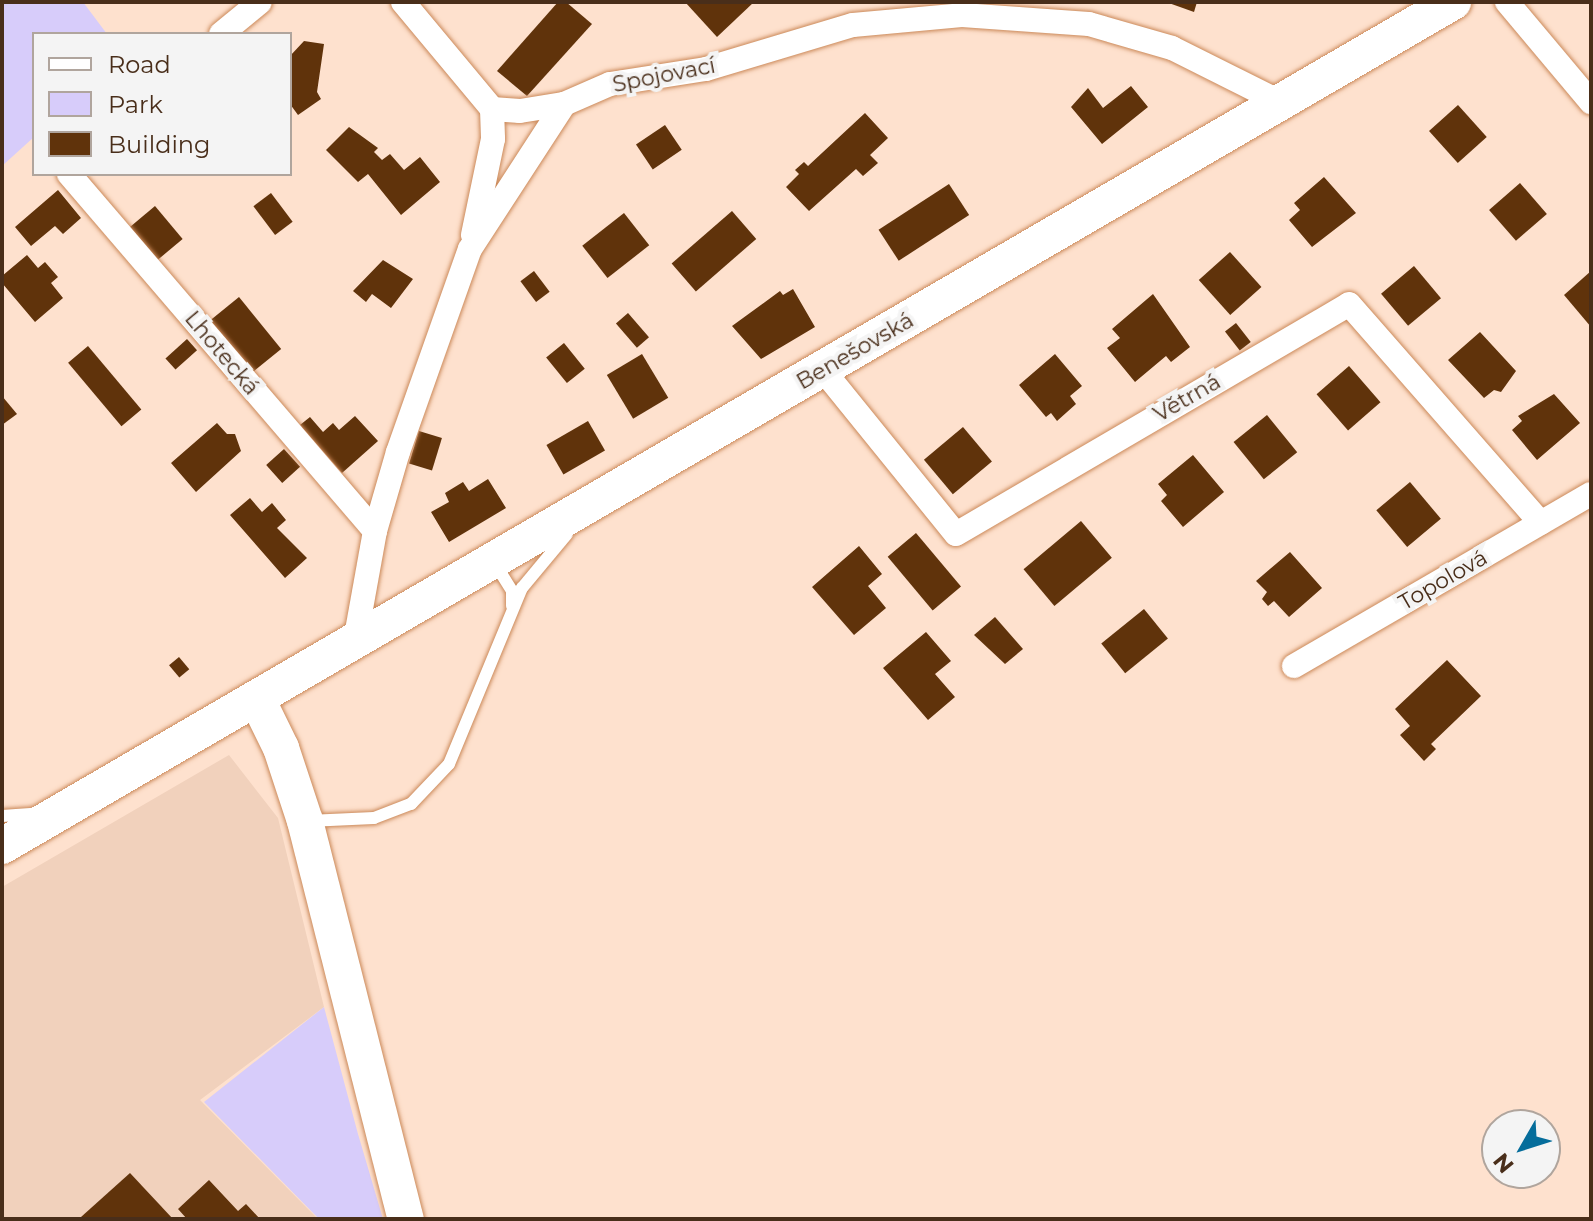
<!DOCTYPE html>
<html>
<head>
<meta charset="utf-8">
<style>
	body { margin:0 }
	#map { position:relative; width:1593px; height:1221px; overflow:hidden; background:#fee1ce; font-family:Montserrat,sans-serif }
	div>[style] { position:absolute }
	.built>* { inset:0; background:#f1d1bc }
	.green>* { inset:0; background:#d7ccfa }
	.building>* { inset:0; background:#60330b; transform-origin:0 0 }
	.roads { filter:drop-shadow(0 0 2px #cb8959) drop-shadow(0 0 2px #cb8959) }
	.lane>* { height:12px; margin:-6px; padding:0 6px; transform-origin:6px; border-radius:6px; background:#fff }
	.street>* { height:24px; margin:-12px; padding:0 12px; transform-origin:12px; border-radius:12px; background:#fff }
	.secondary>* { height:36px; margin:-18px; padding:0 18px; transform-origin:18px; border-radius:18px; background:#fff }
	span { translate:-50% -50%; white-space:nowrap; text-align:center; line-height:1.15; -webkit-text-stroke:8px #f4f4f4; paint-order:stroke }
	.street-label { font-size:22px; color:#492e1a }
	.frame { position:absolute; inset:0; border:4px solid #492e1a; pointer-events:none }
	.legend { position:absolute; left:32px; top:32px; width:260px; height:144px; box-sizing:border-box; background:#f4f4f4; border:2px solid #b0a59d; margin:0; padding:10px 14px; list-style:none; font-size:24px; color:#492e1a }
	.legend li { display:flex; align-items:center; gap:16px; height:40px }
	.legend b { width:40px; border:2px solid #b0a59d }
	.north { position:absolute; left:1481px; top:1109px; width:80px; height:80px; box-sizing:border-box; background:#f4f4f4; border:2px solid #b0a59d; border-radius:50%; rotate:231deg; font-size:22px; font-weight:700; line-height:32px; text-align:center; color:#492e1a }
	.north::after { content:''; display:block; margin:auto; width:28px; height:36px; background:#056d9b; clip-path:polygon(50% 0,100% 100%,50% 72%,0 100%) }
</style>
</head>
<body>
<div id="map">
	<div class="built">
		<div style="clip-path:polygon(229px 755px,278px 818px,324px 1007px,200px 1100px,318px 1219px,2px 1219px,2px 887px)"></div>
	</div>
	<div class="green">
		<div style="clip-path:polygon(2px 2px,83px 2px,107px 34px,34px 34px,34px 137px,2px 166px)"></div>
		<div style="clip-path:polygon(324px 1007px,358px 1134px,383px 1219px,319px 1219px,204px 1102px)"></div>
	</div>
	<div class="building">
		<div style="clip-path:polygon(558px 2px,566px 2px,592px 24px,527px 96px,497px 71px)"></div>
		<div style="clip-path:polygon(685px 2px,754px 2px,717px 37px)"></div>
		<div style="clip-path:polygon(1166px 2px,1197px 2px,1194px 12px)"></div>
		<div style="clip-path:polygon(304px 41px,324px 44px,317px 92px,321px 99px,298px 115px,290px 104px,290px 56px)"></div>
		<div style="clip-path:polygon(1131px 86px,1148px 107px,1102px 144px,1071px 107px,1088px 88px,1103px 108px)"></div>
		<div style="left:1458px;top:105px;width:43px;height:39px;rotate:48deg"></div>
		<div style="clip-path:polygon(865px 113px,888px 138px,870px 155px,878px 163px,863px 176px,856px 169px,809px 211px,786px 187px,799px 174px,795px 170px,804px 162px,808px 166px)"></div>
		<div style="left:665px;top:125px;width:30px;height:35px;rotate:56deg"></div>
		<div style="clip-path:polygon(349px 127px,378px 148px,374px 152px,382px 160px,390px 154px,404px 170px,420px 157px,440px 182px,401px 215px,368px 174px,358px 182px,326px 150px)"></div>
		<div style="clip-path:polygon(1324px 177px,1356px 213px,1312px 247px,1289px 220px,1300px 210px,1294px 203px)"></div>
		<div style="left:1520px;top:183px;width:41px;height:41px;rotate:49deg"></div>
		<div style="left:949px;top:184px;width:37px;height:84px;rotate:57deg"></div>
		<div style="clip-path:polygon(58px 190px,81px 218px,63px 234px,55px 226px,31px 246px,15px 227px)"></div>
		<div style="left:271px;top:193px;width:36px;height:22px;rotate:53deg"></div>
		<div style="left:155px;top:206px;width:43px;height:35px;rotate:50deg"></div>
		<div style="left:732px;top:211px;width:37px;height:80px;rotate:49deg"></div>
		<div style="left:624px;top:213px;width:41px;height:53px;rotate:52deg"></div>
		<div style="left:1230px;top:252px;width:47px;height:42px;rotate:48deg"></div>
		<div style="clip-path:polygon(27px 255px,38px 268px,45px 262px,58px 277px,51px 283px,63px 298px,35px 322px,2px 283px,2px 276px)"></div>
		<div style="clip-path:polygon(383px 260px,413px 279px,391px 308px,372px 294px,366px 302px,353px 291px)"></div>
		<div style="left:1414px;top:266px;width:42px;height:43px;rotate:50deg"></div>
		<div style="left:534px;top:271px;width:26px;height:17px;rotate:53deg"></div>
		<div style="clip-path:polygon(1591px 271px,1591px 327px,1564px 295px)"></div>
		<div style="clip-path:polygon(793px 289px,815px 327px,761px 359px,732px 326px,780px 291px,783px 295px)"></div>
		<div style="clip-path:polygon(1153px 294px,1190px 347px,1171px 362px,1166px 356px,1135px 382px,1107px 348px,1120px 338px,1112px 329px)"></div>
		<div style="left:239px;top:297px;width:67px;height:38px;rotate:51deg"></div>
		<div style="left:628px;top:313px;width:32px;height:16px;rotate:49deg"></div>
		<div style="left:1236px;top:323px;width:24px;height:14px;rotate:52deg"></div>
		<div style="clip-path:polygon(1480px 332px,1516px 371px,1501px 392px,1494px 390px,1484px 398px,1448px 360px)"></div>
		<div style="left:187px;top:339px;width:15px;height:29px;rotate:48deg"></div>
		<div style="left:564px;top:343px;width:33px;height:23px;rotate:51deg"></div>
		<div style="left:88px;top:346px;width:83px;height:26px;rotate:50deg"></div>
		<div style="left:642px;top:354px;width:51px;height:41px;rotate:59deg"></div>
		<div style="clip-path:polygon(1055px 354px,1082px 386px,1070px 396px,1076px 404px,1057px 421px,1051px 413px,1046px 417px,1019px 385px)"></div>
		<div style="left:1349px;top:366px;width:48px;height:43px;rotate:49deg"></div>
		<div style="clip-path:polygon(1554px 394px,1580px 423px,1537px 460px,1512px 430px,1522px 421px,1518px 416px)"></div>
		<div style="clip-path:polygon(2px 396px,17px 414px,2px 425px)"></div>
		<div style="left:1267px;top:415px;width:48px;height:43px;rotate:51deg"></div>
		<div style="clip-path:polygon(355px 416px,378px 441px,342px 473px,300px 425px,310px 417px,323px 432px,333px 423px,339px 430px)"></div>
		<div style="left:588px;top:421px;width:34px;height:48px;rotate:60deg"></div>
		<div style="clip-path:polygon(217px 423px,227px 434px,235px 434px,241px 451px,196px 492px,171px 463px)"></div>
		<div style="left:963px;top:427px;width:45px;height:51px;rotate:50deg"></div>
		<div style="left:419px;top:431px;width:24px;height:34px;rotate:17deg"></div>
		<div style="left:284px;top:449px;width:24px;height:24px;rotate:48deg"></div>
		<div style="clip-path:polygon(1193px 455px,1224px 492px,1183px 527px,1161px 501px,1167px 495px,1158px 484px)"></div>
		<div style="clip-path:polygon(488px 479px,506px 508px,449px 542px,431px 512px,449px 502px,445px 493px,463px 482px,469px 491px)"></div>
		<div style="left:1410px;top:482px;width:48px;height:44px;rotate:50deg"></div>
		<div style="clip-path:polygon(250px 498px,262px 512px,272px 503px,286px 520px,277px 528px,307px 558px,285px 578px,230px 515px)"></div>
		<div style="left:1081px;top:521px;width:48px;height:75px;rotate:50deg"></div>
		<div style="left:916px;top:533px;width:70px;height:37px;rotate:50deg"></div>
		<div style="clip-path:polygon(859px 546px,882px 574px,868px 586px,886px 608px,854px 635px,812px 587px)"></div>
		<div style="clip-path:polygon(1290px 552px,1322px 588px,1289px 617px,1274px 601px,1268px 606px,1262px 599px,1267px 592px,1256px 581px)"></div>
		<div style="left:1144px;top:609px;width:38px;height:55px;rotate:51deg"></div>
		<div style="clip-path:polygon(995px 617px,1023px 649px,1005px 664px,974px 635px)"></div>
		<div style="clip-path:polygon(926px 632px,951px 661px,935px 674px,955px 697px,928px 720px,883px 668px)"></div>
		<div style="left:179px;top:657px;width:16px;height:13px;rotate:50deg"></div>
		<div style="clip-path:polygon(1447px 660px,1481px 696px,1431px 744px,1436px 749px,1424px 761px,1400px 735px,1410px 726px,1395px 709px)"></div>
		<div style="clip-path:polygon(130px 1173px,173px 1219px,83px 1219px,81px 1217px)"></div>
		<div style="clip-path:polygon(209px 1180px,238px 1211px,246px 1204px,260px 1219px,187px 1219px,178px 1209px)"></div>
	</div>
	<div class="roads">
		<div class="lane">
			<div style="left:494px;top:562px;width:34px;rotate:58deg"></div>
			<div style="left:512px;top:591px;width:15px;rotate:90deg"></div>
			<div style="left:2px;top:816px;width:32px;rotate:-4deg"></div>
			<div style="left:308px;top:821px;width:66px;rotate:-2.6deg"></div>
			<div style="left:374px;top:818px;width:40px;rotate:-21deg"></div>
			<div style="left:411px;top:804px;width:55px;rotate:-46.5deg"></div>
			<div style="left:449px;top:764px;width:191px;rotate:-67.5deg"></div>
			<div style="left:522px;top:588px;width:70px;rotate:-50.2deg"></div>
		</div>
		<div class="street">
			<div style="left:403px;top:2px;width:139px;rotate:50.2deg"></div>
			<div style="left:492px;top:109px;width:30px;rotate:88deg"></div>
			<div style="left:493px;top:139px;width:98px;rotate:101.8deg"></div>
			<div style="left:1507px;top:2px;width:131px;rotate:50deg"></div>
			<div style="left:221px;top:34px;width:50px;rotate:-39.4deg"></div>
			<div style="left:492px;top:109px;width:28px;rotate:4deg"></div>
			<div style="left:520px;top:111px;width:45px;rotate:-9deg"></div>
			<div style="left:69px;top:174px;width:470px;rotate:49.4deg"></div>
			<div style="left:823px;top:370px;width:211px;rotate:51deg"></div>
			<div style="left:956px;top:534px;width:455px;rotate:-30.3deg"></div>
			<div style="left:1349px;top:304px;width:291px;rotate:48.8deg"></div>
			<div style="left:355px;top:642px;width:113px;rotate:-79.8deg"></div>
			<div style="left:375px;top:531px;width:82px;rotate:-73.8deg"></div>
			<div style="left:398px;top:452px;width:215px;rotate:-70.5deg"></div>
			<div style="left:470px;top:249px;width:173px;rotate:-57deg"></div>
			<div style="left:564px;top:104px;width:50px;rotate:-23.5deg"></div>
			<div style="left:610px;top:84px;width:97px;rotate:-8.9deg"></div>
			<div style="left:706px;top:69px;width:153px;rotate:-16.7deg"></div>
			<div style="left:853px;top:25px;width:109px;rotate:-5.2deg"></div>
			<div style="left:962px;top:15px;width:127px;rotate:4.1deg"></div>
			<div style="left:1089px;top:24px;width:86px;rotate:16.1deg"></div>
			<div style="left:1172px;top:48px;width:121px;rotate:26.6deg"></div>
			<div style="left:1294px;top:666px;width:343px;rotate:-30.1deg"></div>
		</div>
		<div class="secondary">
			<div style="left:257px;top:699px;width:55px;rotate:63.9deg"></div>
			<div style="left:281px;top:748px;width:77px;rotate:71.8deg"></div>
			<div style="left:305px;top:821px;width:411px;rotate:75.8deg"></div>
			<div style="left:2px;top:846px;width:1679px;rotate:-30.19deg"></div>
		</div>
	</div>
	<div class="street-label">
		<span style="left:664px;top:75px;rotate:-11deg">Spojovací</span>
		<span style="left:855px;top:351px;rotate:-30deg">Benešovská</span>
		<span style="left:222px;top:353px;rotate:50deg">Lhotecká</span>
		<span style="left:1187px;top:398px;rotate:-30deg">Větrná</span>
		<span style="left:1443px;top:580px;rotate:-30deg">Topolová</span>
	</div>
	<div class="frame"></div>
	<ul class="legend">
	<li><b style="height:10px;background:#fff"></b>Road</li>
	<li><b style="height:22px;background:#d7ccfa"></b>Park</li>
	<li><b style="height:22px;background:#60330b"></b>Building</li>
	</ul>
	<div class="north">N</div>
</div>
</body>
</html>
